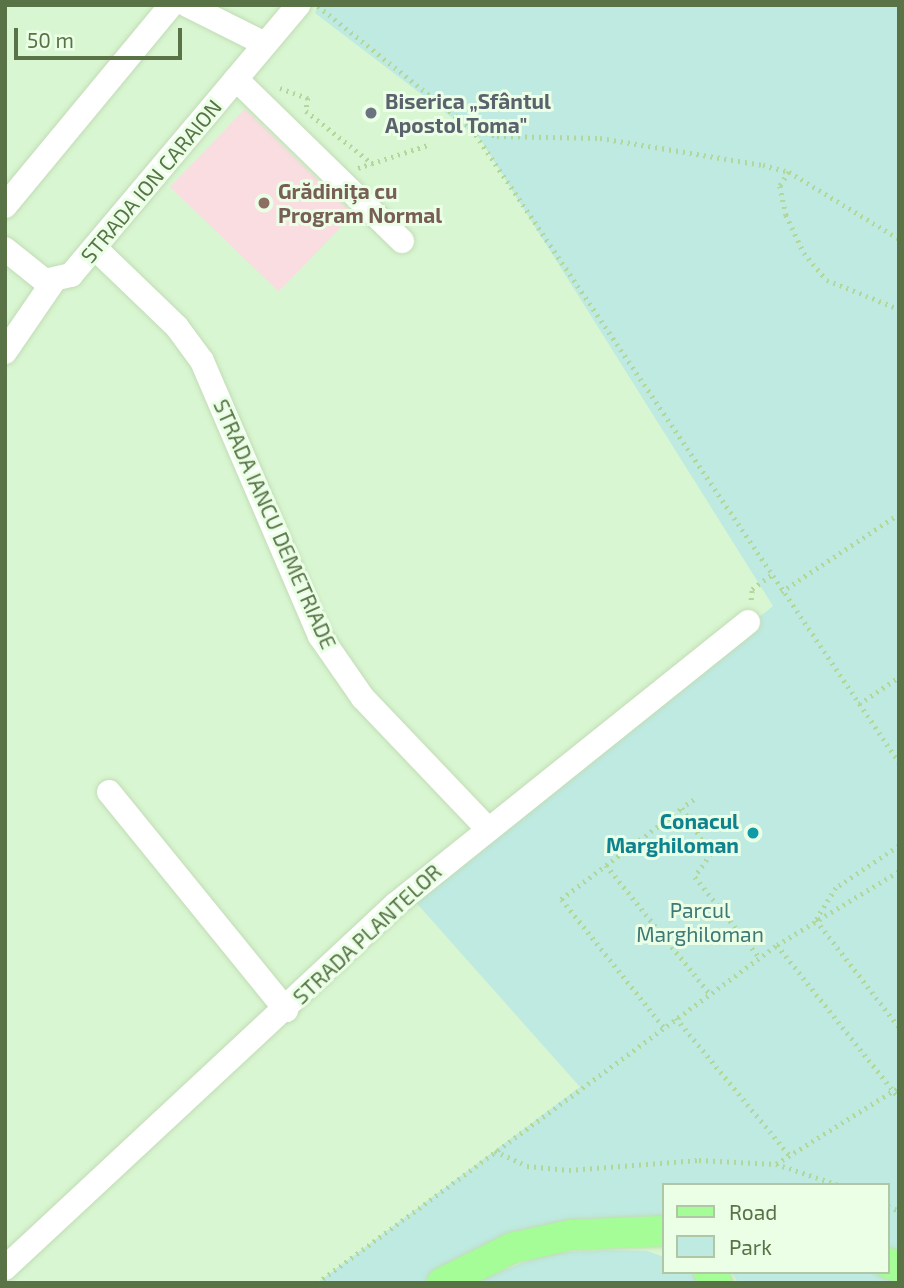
<!DOCTYPE html>
<html>
<head>
<meta charset="utf-8">
<style>
	body { margin:0 }
	#map { position:relative; width:904px; height:1288px; overflow:hidden; background:#e4fddf; font-family:"Exo 2",sans-serif }
	div>[style] { position:absolute }
	.residential>* { inset:0; background:#d8f6d1 }
	.education>* { inset:0; background:#f9dde0; transform-origin:0 0 }
	.green>* { inset:0; background:#beeae2 }
	.path>* { height:4.5px; margin-top:-2.25px; transform-origin:0; background:repeating-linear-gradient(90deg,#b1d79a 0 2px,transparent 0 7px) }
	.roads { filter:drop-shadow(0 0 2px #c1dcb6) drop-shadow(0 0 2px #c1dcb6) }
	.minor>* { height:24px; margin:-12px; padding:0 12px; transform-origin:12px; border-radius:12px; background:#fff }
	.major>* { height:30px; margin:-15px; padding:0 15px; transform-origin:15px; border-radius:15px; background:#a4fd96 }
	.dots>* { width:19px; height:19px; translate:-50% -50%; box-sizing:border-box; border:4px solid #eaffe6; border-radius:50% }
	span { translate:-50% -50%; white-space:nowrap; text-align:center; line-height:1.15; -webkit-text-stroke:6px #eaffe6; paint-order:stroke }
	.worship-label { font-size:21px; color:#5b616d; font-weight:700 }
	.left { translate:0 -50%; text-align:left }
	.street-label { font-size:21px; color:#597347 }
	.education-label { font-size:21px; color:#785e54; font-weight:700 }
	.culture-label { font-size:21px; color:#0d838f; font-weight:700 }
	.right { translate:-100% -50%; text-align:right }
	.park-label { font-size:21px; color:#3f7977 }
	.frame { position:absolute; inset:0; border:7px solid #597347; pointer-events:none }
	.legend { position:absolute; left:662px; top:1183px; width:228px; height:91px; box-sizing:border-box; background:#eaffe6; border:2px solid #b0c7a6; margin:0; padding:9px 12px; list-style:none; font-size:21px; color:#597347 }
	.legend li { display:flex; align-items:center; gap:14px; height:35px }
	.legend b { width:35px; border:2px solid #b0c7a6 }
	.scale { position:absolute; left:14px; top:28px; width:168px; height:32px; box-sizing:border-box; border:4px solid #597347; border-top:0; padding-left:9px; font-size:21px; line-height:24px; white-space:nowrap; color:#597347; -webkit-text-stroke:5px #eaffe6; paint-order:stroke }
</style>
</head>
<body>
<div id="map">
	<div class="residential">
		<div style="clip-path:polygon(evenodd,5px 5px,899px 5px,899px 1283px,5px 1283px,5px 5px,664px 1185px,888px 1185px,888px 1272px,664px 1272px,664px 1185px)"></div>
	</div>
	<div class="education">
		<div style="left:245px;top:109px;width:151px;height:108px;rotate:44deg"></div>
	</div>
	<div class="green">
		<div style="clip-path:polygon(318px 5px,899px 5px,899px 1264px,888px 1262px,888px 1185px,664px 1185px,664px 1233px,570px 1235px,442px 1283px,317px 1283px,580px 1087px,412px 898px,773px 606px,480px 139px,315px 13px)"></div>
		<div style="clip-path:polygon(606px 1250px,647px 1251px,664px 1257px,664px 1272px,698px 1272px,708px 1283px,471px 1283px,548px 1253px)"></div>
		<div style="clip-path:polygon(732px 1272px,878px 1272px,899px 1276px,899px 1283px,738px 1283px)"></div>
	</div>
	<div class="path">
		<div style="left:318px;top:6px;width:197px;rotate:38.6deg"></div>
		<div style="left:472px;top:129px;width:26px;rotate:16deg"></div>
		<div style="left:497px;top:136px;width:103px;rotate:1.1deg"></div>
		<div style="left:600px;top:138px;width:165px;rotate:9.4deg"></div>
		<div style="left:763px;top:165px;width:27px;rotate:15deg"></div>
		<div style="left:789px;top:172px;width:129px;rotate:31.3deg"></div>
		<div style="left:280px;top:88px;width:30px;rotate:20deg"></div>
		<div style="left:308px;top:98px;width:13px;rotate:99deg"></div>
		<div style="left:306px;top:111px;width:85px;rotate:38.3deg"></div>
		<div style="left:472px;top:129px;width:764px;rotate:56deg"></div>
		<div style="left:358px;top:168px;width:74px;rotate:-18.2deg"></div>
		<div style="left:789px;top:172px;width:17px;rotate:123deg"></div>
		<div style="left:780px;top:186px;width:30px;rotate:78deg"></div>
		<div style="left:786px;top:215px;width:42px;rotate:64.7deg"></div>
		<div style="left:804px;top:253px;width:35px;rotate:50deg"></div>
		<div style="left:827px;top:280px;width:78px;rotate:21.9deg"></div>
		<div style="left:781px;top:592px;width:141px;rotate:-33.5deg"></div>
		<div style="left:751px;top:600px;width:11px;rotate:-85deg"></div>
		<div style="left:752px;top:589px;width:24px;rotate:-36deg"></div>
		<div style="left:859px;top:704px;width:48px;rotate:-34deg"></div>
		<div style="left:694px;top:800px;width:14px;rotate:146deg"></div>
		<div style="left:682px;top:808px;width:54px;rotate:57.8deg"></div>
		<div style="left:711px;top:854px;width:28px;rotate:125deg"></div>
		<div style="left:695px;top:877px;width:102px;rotate:51.3deg"></div>
		<div style="left:899px;top:846px;width:76px;rotate:146.3deg"></div>
		<div style="left:836px;top:888px;width:38px;rotate:122deg"></div>
		<div style="left:816px;top:920px;width:135px;rotate:52.2deg"></div>
		<div style="left:606px;top:865px;width:166px;rotate:51.1deg"></div>
		<div style="left:777px;top:945px;width:196px;rotate:51.4deg"></div>
		<div style="left:676px;top:1018px;width:179px;rotate:50.4deg"></div>
		<div style="left:663px;top:1027px;width:164px;rotate:-128.6deg"></div>
		<div style="left:561px;top:899px;width:151px;rotate:-36.9deg"></div>
		<div style="left:495px;top:1151px;width:35px;rotate:25deg"></div>
		<div style="left:527px;top:1166px;width:42px;rotate:5.4deg"></div>
		<div style="left:569px;top:1170px;width:130px;rotate:-4.4deg"></div>
		<div style="left:699px;top:1160px;width:77px;rotate:3deg"></div>
		<div style="left:776px;top:1164px;width:66px;rotate:18.4deg"></div>
		<div style="left:776px;top:1164px;width:145px;rotate:-32deg"></div>
		<div style="left:888px;top:1206px;width:12px;rotate:24deg"></div>
		<div style="left:317px;top:1283px;width:571px;rotate:-36.31deg"></div>
		<div style="left:777px;top:945px;width:143px;rotate:-31.2deg"></div>
	</div>
	<div class="roads">
		<div class="minor">
			<div style="left:187px;top:5px;width:87px;rotate:26.6deg"></div>
			<div style="left:236px;top:79px;width:232px;rotate:44.3deg"></div>
			<div style="left:5px;top:206px;width:261px;rotate:-50.4deg"></div>
			<div style="left:5px;top:249px;width:51px;rotate:38.7deg"></div>
			<div style="left:45px;top:281px;width:27px;rotate:-13deg"></div>
			<div style="left:71px;top:275px;width:353px;rotate:-49.9deg"></div>
			<div style="left:96px;top:249px;width:112px;rotate:43.9deg"></div>
			<div style="left:177px;top:327px;width:42px;rotate:53.7deg"></div>
			<div style="left:202px;top:361px;width:299px;rotate:66.8deg"></div>
			<div style="left:320px;top:636px;width:75px;rotate:55.3deg"></div>
			<div style="left:363px;top:698px;width:178px;rotate:46.4deg"></div>
			<div style="left:5px;top:352px;width:85px;rotate:-55.6deg"></div>
			<div style="left:109px;top:792px;width:281px;rotate:50.9deg"></div>
			<div style="left:5px;top:1268px;width:534px;rotate:-42.95deg"></div>
			<div style="left:396px;top:904px;width:451px;rotate:-38.7deg"></div>
		</div>
		<div class="major">
			<div style="left:888px;top:1263px;width:12px;rotate:20deg"></div>
			<div style="left:709px;top:1272px;width:14px;rotate:54deg"></div>
			<div style="left:442px;top:1283px;width:78px;rotate:-26.6deg"></div>
			<div style="left:512px;top:1248px;width:59px;rotate:-12.6deg"></div>
			<div style="left:570px;top:1235px;width:94px;rotate:-2.4deg"></div>
		</div>
	</div>
	<div class="dots">
		<div style="left:371px;top:113px;background:#6b7280"></div>
		<div style="left:264px;top:203px;background:#8d6e63"></div>
		<div style="left:753px;top:833px;background:#0f9aa8"></div>
	</div>
	<div class="worship-label">
		<span class="left" style="left:385px;top:113px">Biserica „Sfântul<br>Apostol Toma"</span>
	</div>
	<div class="street-label">
		<span style="left:151px;top:181px;rotate:-50deg">STRADA ION CARAION</span>
		<span style="left:275px;top:524px;rotate:66deg">STRADA IANCU DEMETRIADE</span>
		<span style="left:367px;top:934px;rotate:-43deg">STRADA PLANTELOR</span>
	</div>
	<div class="education-label">
		<span class="left" style="left:278px;top:203px">Grădiniţa cu<br>Program Normal</span>
	</div>
	<div class="culture-label">
		<span class="right" style="left:739px;top:833px">Conacul<br>Marghiloman</span>
	</div>
	<div class="park-label">
		<span style="left:700px;top:922px">Parcul<br>Marghiloman</span>
	</div>
	<div class="frame"></div>
	<ul class="legend">
	<li><b style="height:9px;background:#a4fd96"></b>Road</li>
	<li><b style="height:19px;background:#beeae2"></b>Park</li>
	</ul>
	<div class="scale">50 m</div>
</div>
</body>
</html>
